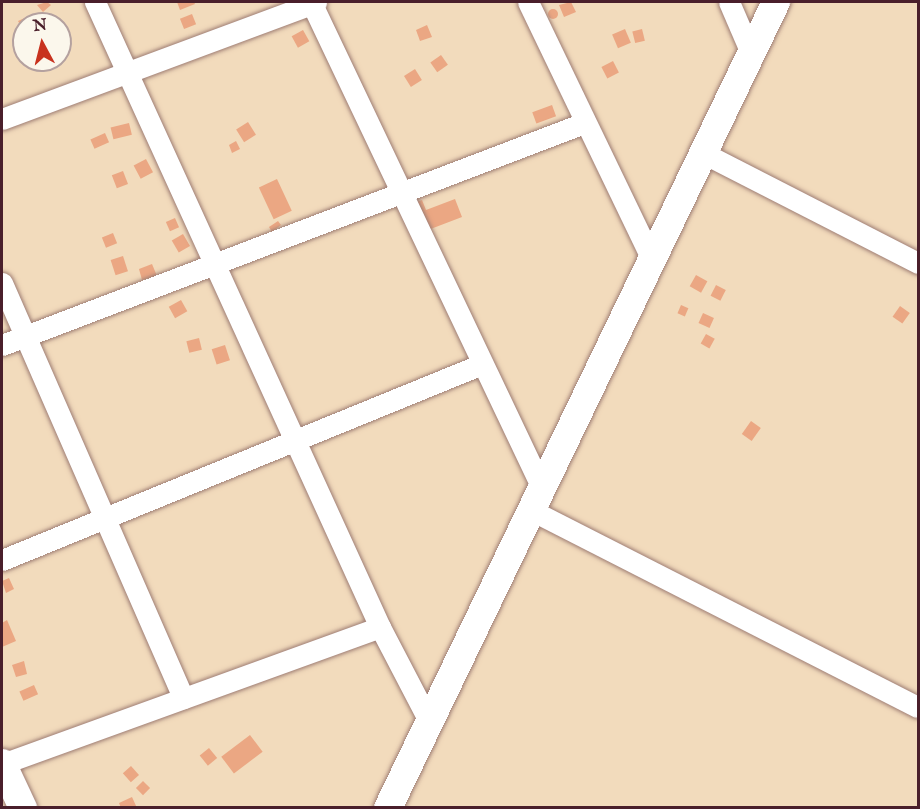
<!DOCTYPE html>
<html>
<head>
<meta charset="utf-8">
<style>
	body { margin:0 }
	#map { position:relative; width:920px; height:809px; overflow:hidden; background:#f2dbbc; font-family:"IM FELL English",serif }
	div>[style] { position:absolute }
	.building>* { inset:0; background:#eba783; transform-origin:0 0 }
	.round { border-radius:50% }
	.roads { filter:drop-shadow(0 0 2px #9e7d74) drop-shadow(0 0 2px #9e7d74) }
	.street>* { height:21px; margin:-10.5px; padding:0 10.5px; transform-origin:10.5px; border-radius:10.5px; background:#fff }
	.secondary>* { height:28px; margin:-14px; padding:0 14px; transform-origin:14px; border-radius:14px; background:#fff }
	span { translate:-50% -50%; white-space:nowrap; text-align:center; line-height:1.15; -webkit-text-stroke:4.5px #fbf7ec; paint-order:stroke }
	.frame { position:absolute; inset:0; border:3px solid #4a1f2b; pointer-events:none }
	.north { position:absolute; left:12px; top:12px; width:60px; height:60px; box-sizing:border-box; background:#fbf7ec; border:2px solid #b4a19f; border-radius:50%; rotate:353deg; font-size:16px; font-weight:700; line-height:24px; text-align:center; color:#4a1f2b }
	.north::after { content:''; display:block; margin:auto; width:21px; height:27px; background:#c8321e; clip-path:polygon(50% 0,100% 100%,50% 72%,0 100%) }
</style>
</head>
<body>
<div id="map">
	<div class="building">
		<div style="clip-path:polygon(47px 2px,51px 5px,43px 12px,37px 5px)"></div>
		<div style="clip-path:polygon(177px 2px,194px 2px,195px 4px,180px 10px)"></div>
		<div style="clip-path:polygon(571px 2px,576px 12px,564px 17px,559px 5px)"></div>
		<div class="round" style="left:548px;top:9px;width:10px;height:10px"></div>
		<div style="left:192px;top:14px;width:11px;height:13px;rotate:68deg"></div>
		<div style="clip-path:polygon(31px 15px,35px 24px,24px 24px,24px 32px,18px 21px)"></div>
		<div style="clip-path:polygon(427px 25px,432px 37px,420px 41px,416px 30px)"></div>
		<div style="left:625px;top:29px;width:15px;height:14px;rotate:67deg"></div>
		<div style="left:642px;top:29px;width:12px;height:10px;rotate:76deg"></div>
		<div style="left:303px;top:30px;width:13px;height:13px;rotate:61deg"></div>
		<div style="left:441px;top:55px;width:12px;height:13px;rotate:55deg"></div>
		<div style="left:613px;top:61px;width:13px;height:13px;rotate:63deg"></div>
		<div style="left:415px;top:69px;width:13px;height:13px;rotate:58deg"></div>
		<div style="left:552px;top:105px;width:12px;height:21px;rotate:70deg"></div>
		<div style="left:248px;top:122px;width:15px;height:14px;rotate:58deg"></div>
		<div style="left:129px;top:123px;width:12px;height:19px;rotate:76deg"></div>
		<div style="left:105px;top:133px;width:10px;height:16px;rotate:66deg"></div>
		<div style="clip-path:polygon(236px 141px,240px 149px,232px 153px,229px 145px)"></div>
		<div style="left:146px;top:159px;width:15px;height:14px;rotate:62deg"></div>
		<div style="left:123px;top:171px;width:14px;height:12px;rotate:69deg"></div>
		<div style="left:277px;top:179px;width:35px;height:20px;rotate:65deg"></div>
		<div style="clip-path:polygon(455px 199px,462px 217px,428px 230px,417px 202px,422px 200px,426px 210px)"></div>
		<div style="left:175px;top:218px;width:10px;height:10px;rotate:66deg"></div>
		<div style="clip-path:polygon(278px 221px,281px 225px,272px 232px,269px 227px)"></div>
		<div style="left:113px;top:233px;width:11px;height:12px;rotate:68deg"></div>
		<div style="left:183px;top:234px;width:14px;height:13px;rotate:60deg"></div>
		<div style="left:123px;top:256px;width:16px;height:13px;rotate:72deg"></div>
		<div style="clip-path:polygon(152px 264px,157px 276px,142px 280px,139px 269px)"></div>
		<div style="left:696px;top:275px;width:13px;height:13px;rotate:29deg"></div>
		<div style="left:716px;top:285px;width:11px;height:12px;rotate:27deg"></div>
		<div style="left:181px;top:300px;width:13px;height:14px;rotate:61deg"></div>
		<div style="left:681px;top:305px;width:8px;height:9px;rotate:23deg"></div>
		<div style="left:900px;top:306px;width:12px;height:13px;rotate:35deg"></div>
		<div style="left:703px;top:313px;width:12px;height:11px;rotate:24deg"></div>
		<div style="left:706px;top:334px;width:10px;height:11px;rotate:29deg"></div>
		<div style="left:199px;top:338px;width:12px;height:13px;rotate:76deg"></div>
		<div style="left:225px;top:345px;width:16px;height:14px;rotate:72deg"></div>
		<div style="left:751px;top:421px;width:12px;height:16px;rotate:35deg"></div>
		<div style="clip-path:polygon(9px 578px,14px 589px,6px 593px,2px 581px)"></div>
		<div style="clip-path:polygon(7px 620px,16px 641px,2px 647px,2px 623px)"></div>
		<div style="clip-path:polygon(24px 661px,27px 674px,16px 677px,12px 665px)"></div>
		<div style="left:34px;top:685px;width:10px;height:16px;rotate:66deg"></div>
		<div style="left:250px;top:735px;width:21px;height:36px;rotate:53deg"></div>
		<div style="left:209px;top:748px;width:13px;height:12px;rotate:51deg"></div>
		<div style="left:131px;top:766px;width:12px;height:11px;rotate:48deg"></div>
		<div style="left:143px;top:781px;width:10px;height:10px;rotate:45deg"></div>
		<div style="clip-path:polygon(132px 797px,137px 808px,121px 808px,119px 803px)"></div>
	</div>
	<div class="roads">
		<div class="street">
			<div style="left:95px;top:2px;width:687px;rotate:65.49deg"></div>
			<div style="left:380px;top:627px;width:106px;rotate:62.5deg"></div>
			<div style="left:311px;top:2px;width:538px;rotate:64.58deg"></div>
			<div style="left:528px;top:2px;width:286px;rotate:64.3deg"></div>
			<div style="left:729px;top:2px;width:56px;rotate:66.7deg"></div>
			<div style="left:2px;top:119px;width:335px;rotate:-20.4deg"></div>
			<div style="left:703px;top:153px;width:242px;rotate:27.1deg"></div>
			<div style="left:2px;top:283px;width:453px;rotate:66.4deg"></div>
			<div style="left:2px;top:345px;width:623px;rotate:-20.88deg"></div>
			<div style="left:531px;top:510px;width:434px;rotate:27deg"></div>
			<div style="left:2px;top:560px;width:518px;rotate:-22.21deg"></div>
			<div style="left:2px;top:764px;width:402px;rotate:-19.9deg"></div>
		</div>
		<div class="secondary">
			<div style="left:2px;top:763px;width:50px;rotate:65deg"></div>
			<div style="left:388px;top:808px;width:895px;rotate:-64.29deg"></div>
		</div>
	</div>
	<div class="frame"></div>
	<div class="north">N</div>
</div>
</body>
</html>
